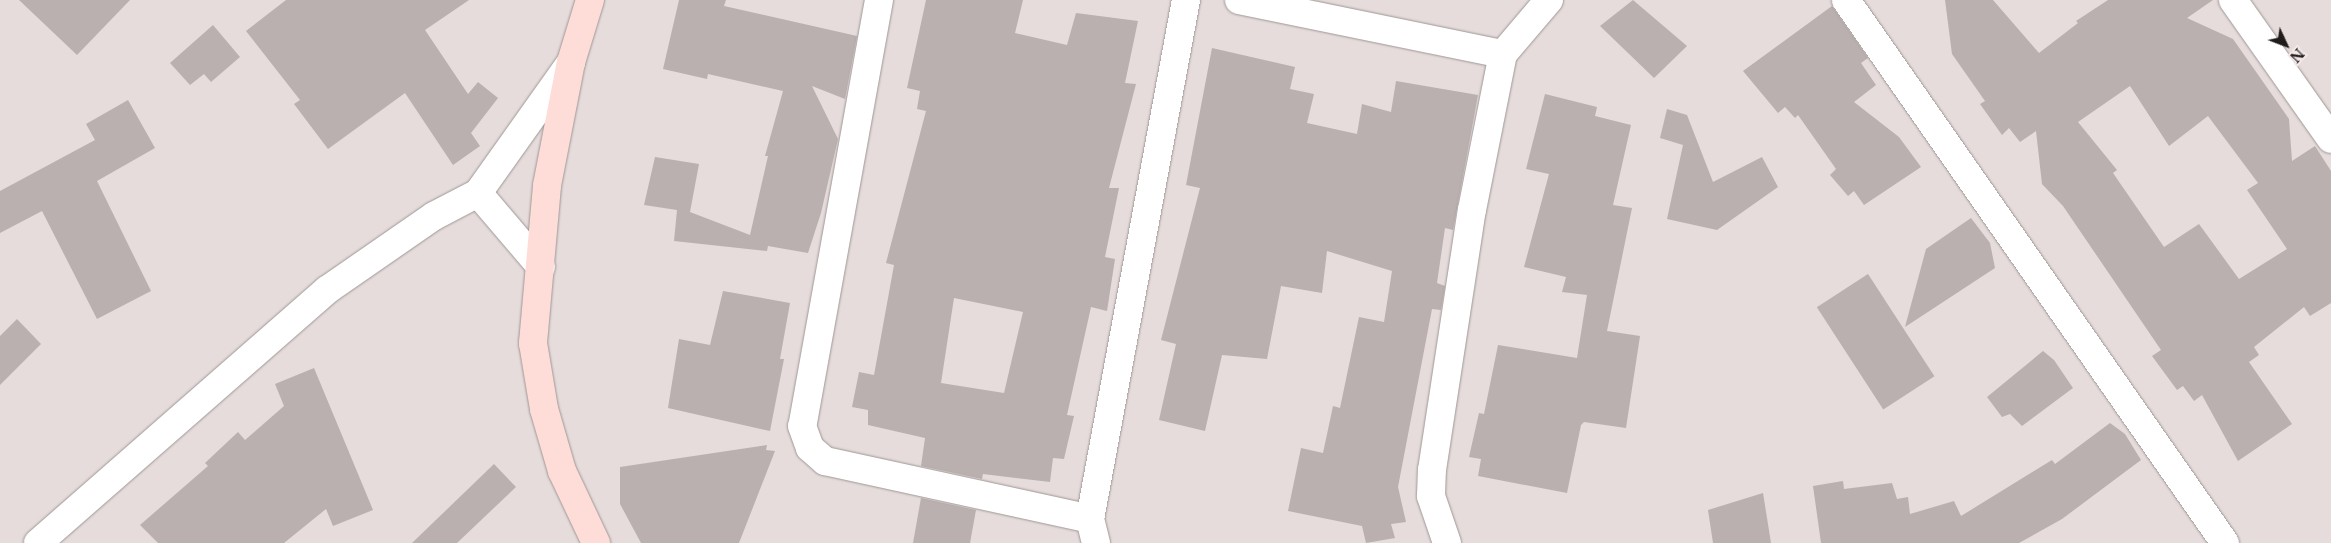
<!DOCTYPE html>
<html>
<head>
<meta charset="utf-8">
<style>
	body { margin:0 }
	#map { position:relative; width:2331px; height:543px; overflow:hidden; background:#e5dcdb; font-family:"Libre Baskerville",serif }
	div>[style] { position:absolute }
	.building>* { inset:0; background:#b9b0af; transform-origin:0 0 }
	.roads { filter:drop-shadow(0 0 1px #9f9795) drop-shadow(0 0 1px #9f9795) }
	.street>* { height:28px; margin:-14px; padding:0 14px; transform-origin:14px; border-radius:14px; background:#fff }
	.secondary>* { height:28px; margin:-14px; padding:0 14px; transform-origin:14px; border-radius:14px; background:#fedcd8 }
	span { translate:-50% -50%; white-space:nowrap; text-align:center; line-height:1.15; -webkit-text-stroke:4px #f2e9e8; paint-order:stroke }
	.north { position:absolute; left:2261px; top:20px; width:50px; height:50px; -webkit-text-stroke:4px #f2e9e8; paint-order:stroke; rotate:133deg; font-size:14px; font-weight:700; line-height:20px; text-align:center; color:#201c1c }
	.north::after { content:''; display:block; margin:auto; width:18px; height:22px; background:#201c1c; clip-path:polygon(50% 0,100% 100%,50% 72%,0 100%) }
</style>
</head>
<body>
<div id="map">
	<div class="building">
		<div style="clip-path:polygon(19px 0,130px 0,77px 55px)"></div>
		<div style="clip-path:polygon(286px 0,469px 0,425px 30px,468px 94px,478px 82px,498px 98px,471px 133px,480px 146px,453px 165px,405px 93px,328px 149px,294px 104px,300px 100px,246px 31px)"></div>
		<div style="clip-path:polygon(679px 0,726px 0,724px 6px,857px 36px,845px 99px,812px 86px,838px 139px,821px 213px,808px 253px,768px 246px,767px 251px,674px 241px,677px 210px,644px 205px,655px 157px,699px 164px,690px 212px,750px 235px,768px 156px,765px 156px,783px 91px,708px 74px,707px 79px,663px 69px)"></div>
		<div style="clip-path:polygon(evenodd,926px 0,1023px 0,1015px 33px,1067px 45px,1076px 13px,1138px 21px,1125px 83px,1136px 84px,1109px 188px,1119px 188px,1105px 257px,1115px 259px,1107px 311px,1091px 307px,1067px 415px,1074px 416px,1064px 459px,1053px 458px,1050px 482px,983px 474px,982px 479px,921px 466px,925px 438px,868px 425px,868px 410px,852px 407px,859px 372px,874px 375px,894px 265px,886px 263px,926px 111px,917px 109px,920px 91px,907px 88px,926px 0,954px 298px,1023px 312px,1004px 393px,941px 383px,954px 298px)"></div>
		<div style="clip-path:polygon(1633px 0,1687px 46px,1654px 78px,1600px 26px)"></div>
		<div style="clip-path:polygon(evenodd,1945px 0,1993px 0,2039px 53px,2078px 23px,2076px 21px,2108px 0,2213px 0,2187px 18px,2233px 39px,2289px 119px,2292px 161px,2315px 146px,2331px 171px,2331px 303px,2310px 316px,2304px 307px,2254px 347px,2259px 355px,2249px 362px,2292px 424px,2238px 461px,2202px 395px,2194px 401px,2183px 386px,2177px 390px,2152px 356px,2161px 350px,2063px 206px,2042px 184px,2036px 131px,2020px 142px,2009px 128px,2002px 135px,1980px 104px,1985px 101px,1952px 54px,1945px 0,2130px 86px,2169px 146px,2208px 116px,2258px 183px,2247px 190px,2287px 249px,2239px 279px,2199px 224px,2164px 247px,2113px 173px,2117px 170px,2078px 122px,2130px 86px)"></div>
		<div style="clip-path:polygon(1832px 6px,1868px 58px,1861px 63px,1876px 85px,1854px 102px,1899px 137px,1921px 167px,1864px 205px,1854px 191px,1848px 196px,1830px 175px,1836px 169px,1798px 115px,1795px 118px,1785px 107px,1778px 113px,1743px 71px)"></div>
		<div style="clip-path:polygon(213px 25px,240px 57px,211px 82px,204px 74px,190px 85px,170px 63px)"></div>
		<div style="clip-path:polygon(1212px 48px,1295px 67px,1290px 89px,1314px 94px,1307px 123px,1357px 134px,1362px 104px,1391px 112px,1396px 81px,1478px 95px,1453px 230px,1445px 228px,1437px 283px,1445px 286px,1441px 310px,1432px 309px,1398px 487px,1406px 522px,1391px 524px,1395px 538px,1366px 543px,1362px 526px,1288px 511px,1301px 448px,1323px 453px,1333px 406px,1340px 408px,1359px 317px,1384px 322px,1392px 271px,1327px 251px,1322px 293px,1281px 286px,1267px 359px,1222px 355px,1205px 431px,1159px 420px,1176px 344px,1161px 340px,1200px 188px,1186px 185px)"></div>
		<div style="clip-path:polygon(1545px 94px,1597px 107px,1595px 116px,1631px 125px,1613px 205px,1632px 208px,1607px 331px,1640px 336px,1626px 428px,1584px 422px,1581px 425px,1567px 493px,1478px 476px,1481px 459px,1469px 457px,1479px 413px,1484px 414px,1498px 345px,1577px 358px,1587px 295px,1562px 292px,1566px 277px,1524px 267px,1549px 174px,1526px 169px)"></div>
		<div style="clip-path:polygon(128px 100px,155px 148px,97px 181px,151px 291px,97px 319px,42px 211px,0 233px,0 191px,95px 140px,86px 124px)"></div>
		<div style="clip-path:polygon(1667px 109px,1687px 115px,1713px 182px,1762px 157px,1778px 187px,1717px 230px,1667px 219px,1683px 145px,1660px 138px)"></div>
		<div style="clip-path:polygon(1971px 218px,1990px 243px,1995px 268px,1905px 327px,1926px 249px)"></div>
		<div style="left:1868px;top:274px;width:122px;height:61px;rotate:57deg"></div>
		<div style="clip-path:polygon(723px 291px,790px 303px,780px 359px,784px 359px,770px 431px,668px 408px,679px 339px,710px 345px)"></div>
		<div style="clip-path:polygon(17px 319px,41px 344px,0 385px,0 336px)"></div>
		<div style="clip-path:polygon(2043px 351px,2054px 360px,2073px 388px,2022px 426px,2010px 414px,2002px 417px,1987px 397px)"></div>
		<div style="clip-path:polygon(314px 368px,373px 510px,333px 526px,326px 509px,284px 543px,158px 543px,140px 525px,208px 466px,205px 463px,238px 432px,245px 440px,284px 406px,275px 384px)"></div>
		<div style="clip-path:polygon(2110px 423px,2125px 434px,2141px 460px,2062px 519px,2019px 543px,1821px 543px,1813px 486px,1843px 481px,1844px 489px,1892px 483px,1897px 499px,1908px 497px,1910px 514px,1954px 501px,1961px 516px,2052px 460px,2055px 464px)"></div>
		<div style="clip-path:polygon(767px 445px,766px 450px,775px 451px,739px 543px,641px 543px,620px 504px,620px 467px)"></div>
		<div style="clip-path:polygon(494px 464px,516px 487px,457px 543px,412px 543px)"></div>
		<div style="clip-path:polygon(1763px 493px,1771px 543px,1713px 543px,1708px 510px)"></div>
		<div style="clip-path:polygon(921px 498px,976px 510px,970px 543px,913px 543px)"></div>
	</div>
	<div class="roads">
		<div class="street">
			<div style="left:879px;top:0;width:433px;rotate:100.2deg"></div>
			<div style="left:802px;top:426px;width:23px;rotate:70deg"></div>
			<div style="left:810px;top:448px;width:20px;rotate:41deg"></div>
			<div style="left:825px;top:461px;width:271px;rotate:12.3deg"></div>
			<div style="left:1239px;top:0;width:269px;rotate:11.6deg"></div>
			<div style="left:1846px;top:0;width:662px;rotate:55.09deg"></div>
			<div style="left:2233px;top:0;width:170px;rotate:54.8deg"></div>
			<div style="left:478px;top:193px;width:97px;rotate:49.6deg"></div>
			<div style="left:38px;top:543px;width:384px;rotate:-41.2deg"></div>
			<div style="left:327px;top:290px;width:130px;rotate:-34.7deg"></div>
			<div style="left:434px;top:216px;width:50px;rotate:-27.6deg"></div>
			<div style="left:478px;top:193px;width:161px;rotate:-54.6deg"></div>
			<div style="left:1096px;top:543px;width:25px;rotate:-104deg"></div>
			<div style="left:1090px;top:519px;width:528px;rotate:-79.52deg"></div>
			<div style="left:1447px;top:543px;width:50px;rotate:-108.8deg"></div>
			<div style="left:1431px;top:496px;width:26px;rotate:-88deg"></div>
			<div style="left:1432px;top:470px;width:263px;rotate:-81.3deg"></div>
			<div style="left:1472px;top:210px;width:159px;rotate:-78.8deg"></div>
			<div style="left:1503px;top:54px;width:71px;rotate:-49.6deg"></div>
		</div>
		<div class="secondary">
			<div style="left:590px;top:0;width:65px;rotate:107deg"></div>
			<div style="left:571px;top:62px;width:126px;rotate:101deg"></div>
			<div style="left:547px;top:186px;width:158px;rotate:95.1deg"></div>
			<div style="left:533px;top:343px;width:67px;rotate:80.5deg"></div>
			<div style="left:544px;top:409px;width:65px;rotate:73.8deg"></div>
			<div style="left:562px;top:471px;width:80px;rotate:64.7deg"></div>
		</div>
	</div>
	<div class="north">N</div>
</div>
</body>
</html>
